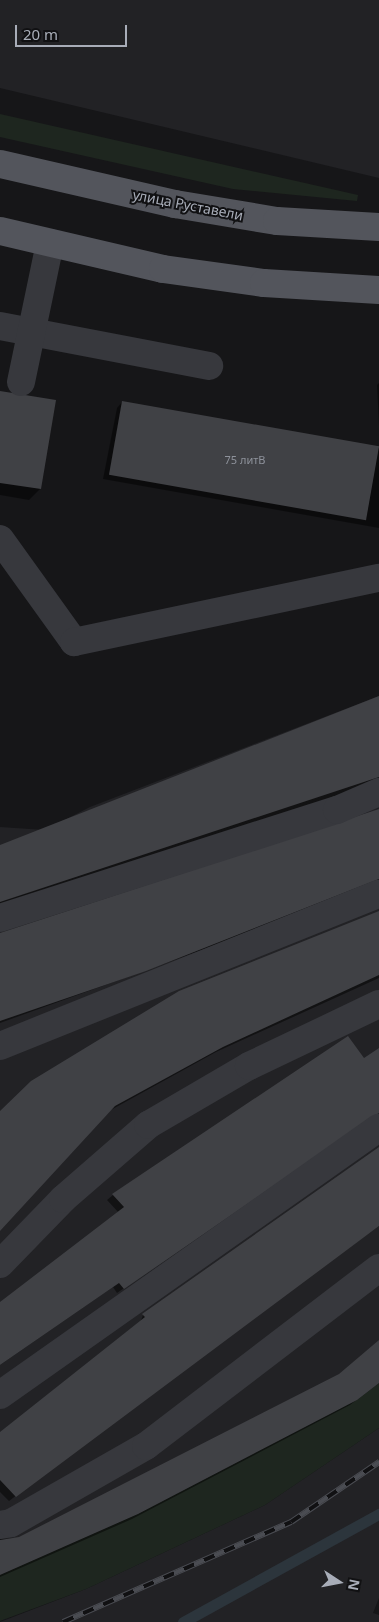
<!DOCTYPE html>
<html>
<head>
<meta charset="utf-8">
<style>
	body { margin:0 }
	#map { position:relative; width:379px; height:1622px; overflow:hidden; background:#161618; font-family:"Noto Sans",sans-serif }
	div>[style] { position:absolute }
	.built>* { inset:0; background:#222225 }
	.green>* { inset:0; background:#1e261f }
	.shadow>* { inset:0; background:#0007 }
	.stream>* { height:11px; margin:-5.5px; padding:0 5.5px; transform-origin:5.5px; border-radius:5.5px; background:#2c353c }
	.building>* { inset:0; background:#404145; transform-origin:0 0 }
	.minor>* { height:28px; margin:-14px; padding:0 14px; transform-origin:14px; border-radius:14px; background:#37383d }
	.major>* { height:28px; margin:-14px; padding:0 14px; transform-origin:14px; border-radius:14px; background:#53555c }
	.rail>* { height:5.5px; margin-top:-2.75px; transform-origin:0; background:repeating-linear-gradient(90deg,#111113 0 11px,#4a4c52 0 22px); box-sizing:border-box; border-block:1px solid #4a4c52 }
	span { translate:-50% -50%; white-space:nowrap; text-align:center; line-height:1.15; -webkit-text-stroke:4px #111113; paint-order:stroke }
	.number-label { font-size:11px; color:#8e929b }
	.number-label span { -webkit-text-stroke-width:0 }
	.street-label { font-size:14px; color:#a8adb8 }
	.north { position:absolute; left:314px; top:1557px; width:50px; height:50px; -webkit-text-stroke:4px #111113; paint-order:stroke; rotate:101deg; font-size:14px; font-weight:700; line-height:20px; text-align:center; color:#a8adb8 }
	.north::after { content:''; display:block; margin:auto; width:18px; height:22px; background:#a8adb8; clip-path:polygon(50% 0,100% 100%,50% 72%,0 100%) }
	.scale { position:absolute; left:15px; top:25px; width:112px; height:22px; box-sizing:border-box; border:2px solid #a8adb8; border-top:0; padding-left:6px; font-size:15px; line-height:18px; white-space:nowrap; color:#a8adb8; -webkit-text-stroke:4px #111113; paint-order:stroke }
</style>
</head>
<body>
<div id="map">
	<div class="built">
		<div style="clip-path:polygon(0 0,379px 0,379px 178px,0 88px)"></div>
		<div style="clip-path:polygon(379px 696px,379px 1383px,357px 1400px,138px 1514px,0 1575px,0 827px,45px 830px,90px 807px)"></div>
		<div style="clip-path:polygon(379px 1428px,379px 1598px,373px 1613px,379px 1615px,379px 1622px,0 1622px,86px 1589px,265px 1505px)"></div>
	</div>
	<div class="green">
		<div style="clip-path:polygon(0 114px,358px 195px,357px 201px,233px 189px,0 137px)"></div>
		<div style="clip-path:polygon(379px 1383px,379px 1428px,265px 1505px,86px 1589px,0 1621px,0 1575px,138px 1514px,357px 1400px)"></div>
	</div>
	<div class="shadow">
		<div style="clip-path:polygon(379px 383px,379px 425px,377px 385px)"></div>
		<div style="clip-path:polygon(0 392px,40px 489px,29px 500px,0 495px)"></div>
		<div style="clip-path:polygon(122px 402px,379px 448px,379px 528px,103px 479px,117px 408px)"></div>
		<div style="clip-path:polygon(379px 697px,379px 784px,0 905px,0 847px)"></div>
		<div style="clip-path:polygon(379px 810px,379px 886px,0 1023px,0 934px)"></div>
		<div style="clip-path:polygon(379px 912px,379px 978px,216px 1052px,109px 1111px,0 1229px,0 1113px)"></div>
		<div style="clip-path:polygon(348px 1038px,363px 1060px,379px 1049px,379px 1119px,363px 1120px,117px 1293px,113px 1287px,0 1365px,0 1303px,119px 1213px,107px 1200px,113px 1195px)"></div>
		<div style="clip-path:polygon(379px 1149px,379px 1226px,211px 1347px,9px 1501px,0 1492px,0 1434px,140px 1323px,143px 1315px)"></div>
		<div style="clip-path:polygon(379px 1342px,379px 1382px,350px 1405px,132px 1519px,0 1577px,0 1539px,19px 1538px,340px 1375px)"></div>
	</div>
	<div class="stream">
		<div style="left:183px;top:1622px;width:224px;rotate:-28.9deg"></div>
	</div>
	<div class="building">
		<div style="clip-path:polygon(0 391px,56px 400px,41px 489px,0 483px)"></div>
		<div style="left:122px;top:401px;width:261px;height:75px;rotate:10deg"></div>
		<div style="clip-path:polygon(379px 696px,379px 777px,0 902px,0 845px)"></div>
		<div style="clip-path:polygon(379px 809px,379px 879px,146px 971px,0 1021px,0 933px)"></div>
		<div style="clip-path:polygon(379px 911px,379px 975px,223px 1047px,115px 1106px,0 1231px,0 1111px,31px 1081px,179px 991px)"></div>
		<div style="clip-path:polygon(348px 1036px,364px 1058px,379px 1048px,379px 1113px,124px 1289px,119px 1283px,0 1365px,0 1302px,124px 1207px,112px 1194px)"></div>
		<div style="clip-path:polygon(379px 1147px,379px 1226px,16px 1497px,0 1480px,0 1432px,145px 1317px,142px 1314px)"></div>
		<div style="clip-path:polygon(379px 1340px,379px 1383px,357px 1400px,138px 1514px,0 1575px,0 1540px,19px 1537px,339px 1374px)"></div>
	</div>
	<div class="minor">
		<div style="left:0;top:326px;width:213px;rotate:10.8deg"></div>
		<div style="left:21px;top:382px;width:142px;rotate:-78.2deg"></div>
		<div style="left:0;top:539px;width:127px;rotate:54.3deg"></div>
		<div style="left:74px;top:642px;width:312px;rotate:-11.9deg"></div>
		<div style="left:0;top:918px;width:354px;rotate:-17.8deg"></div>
		<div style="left:337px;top:810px;width:46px;rotate:-23.2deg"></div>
		<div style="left:0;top:1046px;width:408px;rotate:-21.9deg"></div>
		<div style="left:0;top:1264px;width:91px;rotate:-45.9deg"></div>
		<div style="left:63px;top:1199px;width:113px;rotate:-41deg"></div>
		<div style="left:148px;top:1125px;width:117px;rotate:-30.3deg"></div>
		<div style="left:249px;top:1066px;width:144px;rotate:-25.5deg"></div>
		<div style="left:0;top:1395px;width:464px;rotate:-35.2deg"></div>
		<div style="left:0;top:1525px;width:11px;rotate:-10deg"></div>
		<div style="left:11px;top:1523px;width:155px;rotate:-29.7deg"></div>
		<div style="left:146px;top:1446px;width:293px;rotate:-37.4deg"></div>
	</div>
	<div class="major">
		<div style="left:0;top:164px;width:180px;rotate:12.9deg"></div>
		<div style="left:175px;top:204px;width:103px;rotate:9.5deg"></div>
		<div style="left:277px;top:221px;width:102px;rotate:3.4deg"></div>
		<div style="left:0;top:231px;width:167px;rotate:13.1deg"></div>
		<div style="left:163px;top:269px;width:102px;rotate:7.9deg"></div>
		<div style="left:264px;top:283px;width:115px;rotate:3.5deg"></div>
	</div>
	<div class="rail">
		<div style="left:63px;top:1622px;width:249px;rotate:-23.7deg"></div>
		<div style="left:291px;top:1522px;width:107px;rotate:-34.3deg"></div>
	</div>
	<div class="number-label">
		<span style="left:245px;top:460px">75 литВ</span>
	</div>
	<div class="street-label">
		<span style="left:188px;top:205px;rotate:11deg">улица Руставели</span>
	</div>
	<div class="north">N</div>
	<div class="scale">20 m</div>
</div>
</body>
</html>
